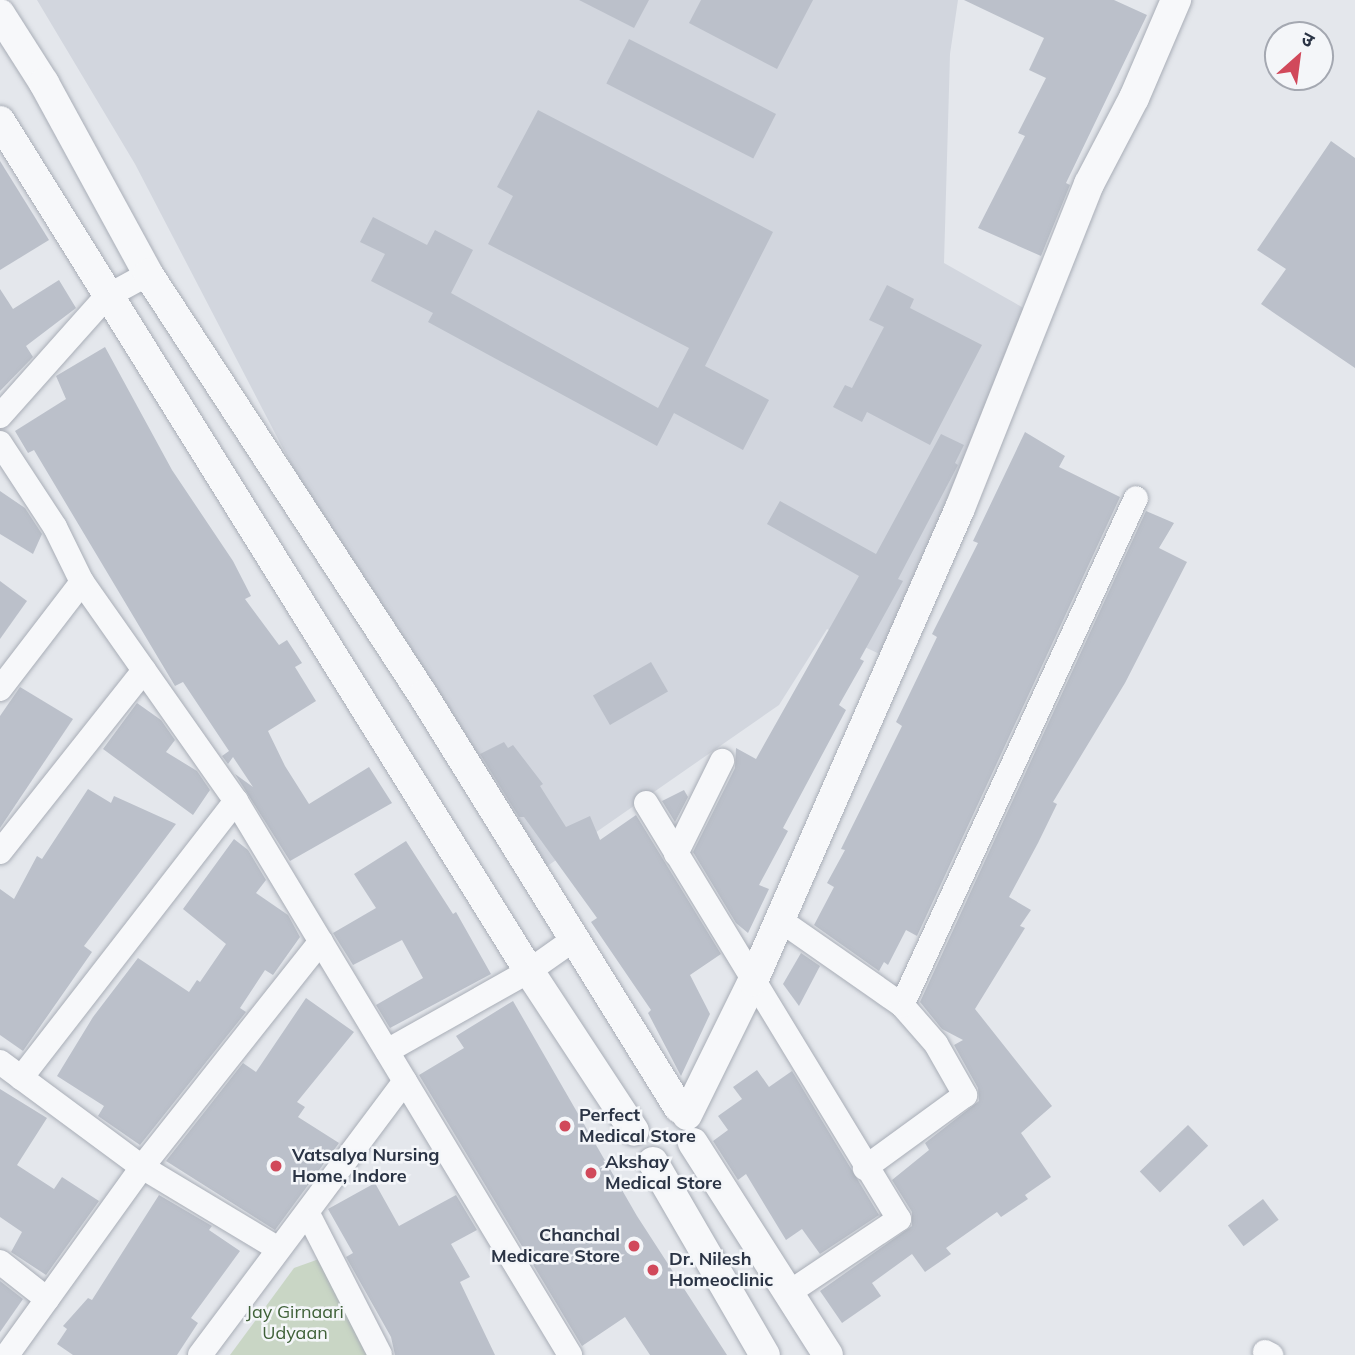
<!DOCTYPE html>
<html>
<head>
<meta charset="utf-8">
<style>
	body { margin:0 }
	#map { position:relative; width:1355px; height:1355px; overflow:hidden; background:#e4e7ec; font-family:Mulish,"Noto Sans Devanagari",sans-serif }
	div>[style] { position:absolute }
	.built>* { inset:0; background:#d2d6de }
	.green>* { inset:0; background:#c9d6c5 }
	.building>* { inset:0; background:#bbc0ca; transform-origin:0 0 }
	.roads { filter:drop-shadow(0 0 2px #a9aeb7) drop-shadow(0 0 2px #a9aeb7) }
	.minor>* { height:24px; margin:-12px; padding:0 12px; transform-origin:12px; border-radius:12px; background:#f7f8fa }
	.tertiary>* { height:30px; margin:-15px; padding:0 15px; transform-origin:15px; border-radius:15px; background:#f7f8fa }
	.dots>* { width:19px; height:19px; translate:-50% -50%; box-sizing:border-box; border:4px solid #f4f6f9; border-radius:50% }
	span { translate:-50% -50%; white-space:nowrap; text-align:center; line-height:1.15; -webkit-text-stroke:5px #f4f6f9; paint-order:stroke }
	.poi-label { font-size:18px; color:#2b3445; font-weight:700 }
	.left { translate:0 -50%; text-align:left }
	.right { translate:-100% -50%; text-align:right }
	.park-label { font-size:18px; color:#3f6138 }
	.north { position:absolute; left:1264px; top:21px; width:70px; height:70px; box-sizing:border-box; background:#f4f6f9; border:2px solid #a4a8b1; border-radius:50%; rotate:28deg; font-size:19px; font-weight:700; line-height:28px; text-align:center; color:#2b3445 }
	.north::after { content:''; display:block; margin:auto; width:24px; height:32px; background:#d1495b; clip-path:polygon(50% 0,100% 100%,50% 72%,0 100%) }
</style>
</head>
<body>
<div id="map">
	<div class="built">
		<div style="clip-path:polygon(37px 0,958px 0,950px 54px,944px 263px,1036px 315px,890px 659px,827px 629px,779px 705px,546px 867px,326px 531px,135px 164px)"></div>
	</div>
	<div class="green">
		<div style="clip-path:polygon(319px 1259px,368px 1355px,230px 1355px,294px 1268px)"></div>
	</div>
	<div class="building">
		<div style="clip-path:polygon(579px 0,649px 0,634px 28px)"></div>
		<div style="clip-path:polygon(701px 0,813px 0,777px 69px,689px 23px)"></div>
		<div style="clip-path:polygon(964px 0,1114px 0,1147px 15px,1066px 183px,1070px 185px,1041px 256px,978px 228px,1025px 136px,1018px 133px,1046px 78px,1029px 70px,1044px 38px)"></div>
		<div style="left:629px;top:39px;width:165px;height:50px;rotate:27deg"></div>
		<div style="clip-path:polygon(538px 110px,773px 232px,705px 366px,769px 400px,743px 450px,674px 413px,657px 446px,428px 322px,433px 313px,371px 281px,385px 254px,360px 242px,373px 217px,427px 245px,435px 230px,473px 250px,451px 293px,658px 408px,689px 348px,488px 244px,513px 196px,497px 187px)"></div>
		<div style="clip-path:polygon(1331px 141px,1355px 158px,1355px 368px,1261px 304px,1286px 269px,1257px 250px)"></div>
		<div style="clip-path:polygon(0 161px,49px 240px,0 270px)"></div>
		<div style="clip-path:polygon(59px 280px,76px 308px,26px 346px,33px 357px,0 391px,0 289px,13px 309px)"></div>
		<div style="clip-path:polygon(887px 285px,914px 299px,910px 308px,982px 345px,930px 445px,867px 412px,862px 422px,833px 407px,845px 385px,852px 388px,884px 327px,869px 320px)"></div>
		<div style="clip-path:polygon(105px 347px,172px 470px,233px 561px,251px 596px,245px 599px,279px 645px,287px 640px,302px 663px,295px 667px,316px 701px,268px 731px,285px 766px,309px 804px,369px 767px,392px 803px,290px 861px,235px 774px,253px 787px,233px 757px,228px 764px,222px 756px,229px 751px,183px 682px,175px 686px,34px 450px,28px 453px,15px 431px,66px 399px,56px 376px)"></div>
		<div style="clip-path:polygon(1025px 432px,1065px 456px,1059px 467px,1120px 497px,917px 936px,906px 930px,888px 965px,884px 962px,879px 971px,814px 925px,834px 887px,827px 883px,845px 850px,841px 849px,902px 726px,896px 722px,937px 637px,932px 634px,978px 543px,973px 541px)"></div>
		<div style="clip-path:polygon(941px 434px,964px 445px,955px 463px,958px 465px,898px 579px,903px 581px,860px 659px,864px 661px,839px 705px,846px 710px,783px 828px,788px 831px,759px 885px,769px 889px,748px 933px,736px 923px,693px 852px,735px 768px,736px 748px,756px 759px,859px 576px,767px 524px,780px 501px,876px 554px)"></div>
		<div style="clip-path:polygon(0 491px,25px 508px,42px 534px,33px 554px,0 534px)"></div>
		<div style="clip-path:polygon(1146px 511px,1174px 523px,1159px 548px,1187px 562px,1125px 683px,1053px 802px,1057px 804px,1038px 843px,1009px 897px,1031px 910px,1020px 926px,1025px 928px,975px 1009px,1052px 1106px,1021px 1133px,1051px 1177px,1025px 1195px,1028px 1199px,1001px 1217px,997px 1212px,946px 1248px,951px 1254px,925px 1272px,912px 1254px,872px 1283px,881px 1296px,842px 1323px,820px 1291px,912px 1226px,912px 1212px,892px 1180px,929px 1150px,925px 1143px,979px 1101px,978px 1088px,954px 1045px,963px 1040px,942px 1029px,920px 1002px)"></div>
		<div style="clip-path:polygon(0 581px,27px 601px,0 639px)"></div>
		<div style="left:651px;top:662px;width:34px;height:67px;rotate:60deg"></div>
		<div style="clip-path:polygon(20px 687px,73px 719px,0 828px,0 716px)"></div>
		<div style="clip-path:polygon(137px 703px,161px 720px,175px 740px,166px 752px,197px 771px,210px 790px,193px 815px,103px 749px)"></div>
		<div style="clip-path:polygon(504px 742px,508px 748px,513px 745px,543px 784px,540px 786px,566px 827px,590px 816px,600px 840px,636px 815px,721px 954px,690px 975px,710px 1014px,681px 1076px,648px 1013px,651px 1010px,591px 922px,597px 918px,524px 817px,519px 817px,480px 754px)"></div>
		<div style="clip-path:polygon(88px 789px,111px 803px,114px 796px,176px 824px,84px 946px,92px 952px,23px 1051px,0 1035px,0 889px,14px 899px,37px 856px,42px 859px)"></div>
		<div style="clip-path:polygon(684px 790px,688px 797px,675px 822px,662px 801px)"></div>
		<div style="clip-path:polygon(234px 839px,248px 850px,266px 880px,256px 893px,288px 915px,300px 937px,273px 975px,265px 970px,240px 1008px,246px 1012px,140px 1145px,98px 1116px,104px 1106px,57px 1076px,93px 1017px,138px 958px,189px 992px,197px 980px,200px 982px,226px 944px,183px 909px)"></div>
		<div style="clip-path:polygon(406px 841px,453px 914px,456px 912px,491px 974px,390px 1028px,376px 1005px,423px 978px,402px 940px,353px 965px,333px 933px,376px 908px,354px 874px)"></div>
		<div style="clip-path:polygon(801px 953px,820px 966px,799px 1006px,783px 984px)"></div>
		<div style="clip-path:polygon(306px 998px,354px 1032px,297px 1102px,305px 1107px,298px 1117px,339px 1143px,275px 1230px,166px 1161px,243px 1063px,256px 1072px)"></div>
		<div style="clip-path:polygon(513px 1001px,637px 1216px,727px 1355px,650px 1355px,625px 1317px,582px 1346px,419px 1075px,464px 1048px,456px 1036px)"></div>
		<div style="clip-path:polygon(757px 1070px,769px 1087px,792px 1071px,879px 1215px,820px 1254px,802px 1229px,786px 1240px,746px 1174px,738px 1180px,713px 1141px,728px 1130px,718px 1116px,742px 1099px,733px 1087px)"></div>
		<div style="clip-path:polygon(0 1089px,47px 1118px,17px 1165px,54px 1189px,62px 1177px,99px 1201px,46px 1275px,11px 1252px,22px 1232px,0 1217px)"></div>
		<div style="left:1188px;top:1125px;width:29px;height:67px;rotate:46deg"></div>
		<div style="clip-path:polygon(375px 1183px,399px 1226px,456px 1195px,477px 1230px,451px 1244px,470px 1277px,460px 1282px,495px 1355px,395px 1355px,391px 1337px,346px 1257px,353px 1253px,328px 1209px)"></div>
		<div style="clip-path:polygon(159px 1195px,212px 1226px,209px 1230px,240px 1251px,191px 1318px,198px 1323px,177px 1355px,73px 1355px,57px 1344px,67px 1329px,63px 1326px,88px 1298px,92px 1300px)"></div>
		<div style="left:1263px;top:1199px;width:26px;height:44px;rotate:53deg"></div>
		<div style="clip-path:polygon(0 1281px,23px 1299px,0 1332px)"></div>
	</div>
	<div class="roads">
		<div class="minor">
			<div style="left:0;top:416px;width:159px;rotate:-48.3deg"></div>
			<div style="left:106px;top:297px;width:48px;rotate:-28.7deg"></div>
			<div style="left:0;top:443px;width:100px;rotate:56.8deg"></div>
			<div style="left:55px;top:527px;width:61px;rotate:63.9deg"></div>
			<div style="left:82px;top:582px;width:268px;rotate:54.9deg"></div>
			<div style="left:236px;top:801px;width:647px;rotate:58.91deg"></div>
			<div style="left:0;top:689px;width:135px;rotate:-52.5deg"></div>
			<div style="left:646px;top:803px;width:487px;rotate:58.7deg"></div>
			<div style="left:899px;top:1219px;width:131px;rotate:146.2deg"></div>
			<div style="left:0;top:852px;width:232px;rotate:-51.6deg"></div>
			<div style="left:676px;top:854px;width:104px;rotate:-63.7deg"></div>
			<div style="left:780px;top:920px;width:149px;rotate:34.9deg"></div>
			<div style="left:902px;top:1005px;width:52px;rotate:48.9deg"></div>
			<div style="left:936px;top:1044px;width:59px;rotate:60.4deg"></div>
			<div style="left:965px;top:1095px;width:124px;rotate:143.9deg"></div>
			<div style="left:902px;top:1005px;width:558px;rotate:-65.22deg"></div>
			<div style="left:387px;top:1051px;width:163px;rotate:-29.4deg"></div>
			<div style="left:529px;top:971px;width:54px;rotate:-35.2deg"></div>
			<div style="left:0;top:1062px;width:177px;rotate:36.5deg"></div>
			<div style="left:142px;top:1167px;width:157px;rotate:31deg"></div>
			<div style="left:21px;top:1078px;width:351px;rotate:-52.2deg"></div>
			<div style="left:308px;top:1214px;width:158px;rotate:62.9deg"></div>
			<div style="left:0;top:1262px;width:60px;rotate:38.2deg"></div>
			<div style="left:1265px;top:1352px;width:7px;rotate:27deg"></div>
			<div style="left:7px;top:1355px;width:231px;rotate:-54.3deg"></div>
			<div style="left:142px;top:1167px;width:288px;rotate:-51.6deg"></div>
			<div style="left:200px;top:1355px;width:342px;rotate:-53.2deg"></div>
		</div>
		<div class="tertiary">
			<div style="left:0;top:14px;width:82px;rotate:57.5deg"></div>
			<div style="left:44px;top:83px;width:217px;rotate:61.4deg"></div>
			<div style="left:148px;top:274px;width:503px;rotate:56.85deg"></div>
			<div style="left:423px;top:695px;width:486px;rotate:58.2deg"></div>
			<div style="left:0;top:121px;width:1001px;rotate:58.1deg"></div>
			<div style="left:529px;top:971px;width:191px;rotate:56.7deg"></div>
			<div style="left:687px;top:1115px;width:149px;rotate:-63.8deg"></div>
			<div style="left:753px;top:981px;width:516px;rotate:-66.36deg"></div>
			<div style="left:960px;top:508px;width:349px;rotate:-68.3deg"></div>
			<div style="left:1089px;top:184px;width:97px;rotate:-62.4deg"></div>
			<div style="left:1134px;top:98px;width:107px;rotate:-66.8deg"></div>
			<div style="left:693px;top:1143px;width:251px;rotate:57.5deg"></div>
			<div style="left:653px;top:1162px;width:223px;rotate:59.9deg"></div>
		</div>
	</div>
	<div class="dots">
		<div style="left:565px;top:1126px;background:#d1495b"></div>
		<div style="left:276px;top:1166px;background:#d1495b"></div>
		<div style="left:591px;top:1173px;background:#d1495b"></div>
		<div style="left:634px;top:1246px;background:#d1495b"></div>
		<div style="left:653px;top:1270px;background:#d1495b"></div>
	</div>
	<div class="poi-label">
		<span class="left" style="left:579px;top:1126px">Perfect<br>Medical Store</span>
		<span class="left" style="left:292px;top:1166px">Vatsalya Nursing<br>Home, Indore</span>
		<span class="left" style="left:605px;top:1173px">Akshay<br>Medical Store</span>
		<span class="right" style="left:620px;top:1246px">Chanchal<br>Medicare Store</span>
		<span class="left" style="left:669px;top:1270px">Dr. Nilesh<br>Homeoclinic</span>
	</div>
	<div class="park-label">
		<span style="left:295px;top:1323px">Jay Girnaari<br>Udyaan</span>
	</div>
	<div class="north">उ</div>
</div>
</body>
</html>
